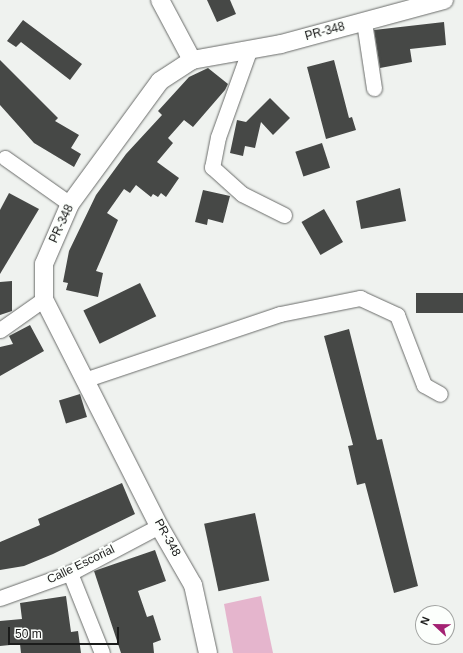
<!DOCTYPE html>
<html>
<head>
<meta charset="utf-8">
<style>
	body { margin:0 }
	#map { position:relative; width:463px; height:653px; overflow:hidden; background:#eff2ef; font-family:Arial,sans-serif }
	div>[style] { position:absolute }
	.green>* { inset:0; background:#e5b5cd }
	.building>* { inset:0; background:#464846; transform-origin:0 0 }
	.roads { filter:drop-shadow(0 0 1px #6a6c6a) drop-shadow(0 0 1px #6a6c6a) }
	.minor>* { height:15px; margin:-7.5px; padding:0 7.5px; transform-origin:7.5px; border-radius:7.5px; background:#fff }
	.tertiary>* { height:18px; margin:-9px; padding:0 9px; transform-origin:9px; border-radius:9px; background:#fff }
	span { translate:-50% -50%; white-space:nowrap; text-align:center; line-height:1.15; -webkit-text-stroke:4px #fcfffc; paint-order:stroke }
	.street-label { font-size:12px; color:#1b1c1b }
	.north { position:absolute; left:415px; top:605px; width:40px; height:40px; box-sizing:border-box; background:#fcfffc; border:1px solid #a2a4a2; border-radius:50%; rotate:292deg; font-size:11px; font-weight:700; line-height:16px; text-align:center; color:#1b1c1b }
	.north::after { content:''; display:block; margin:auto; width:14px; height:18px; background:#a32272; clip-path:polygon(50% 0,100% 100%,50% 72%,0 100%) }
	.scale { position:absolute; left:8px; top:627px; width:111px; height:18px; box-sizing:border-box; border:2px solid #1b1c1b; border-top:0; padding-left:5px; font-size:12px; line-height:14px; white-space:nowrap; color:#1b1c1b; -webkit-text-stroke:3px #fcfffc; paint-order:stroke }
</style>
</head>
<body>
<div id="map">
	<div class="green">
		<div style="clip-path:polygon(261px 596px,273px 653px,233px 653px,224px 604px)"></div>
	</div>
	<div class="building">
		<div style="clip-path:polygon(207px 0,230px 0,236px 14px,217px 22px)"></div>
		<div style="clip-path:polygon(23px 20px,82px 64px,70px 80px,21px 42px,16px 47px,7px 41px)"></div>
		<div style="clip-path:polygon(444px 22px,446px 45px,410px 49px,412px 62px,380px 68px,374px 30px)"></div>
		<div style="clip-path:polygon(0 60px,58px 118px,55px 121px,79px 135px,71px 148px,81px 154px,74px 167px,34px 143px,0 105px)"></div>
		<div style="clip-path:polygon(334px 60px,349px 118px,352px 117px,356px 130px,326px 139px,307px 67px)"></div>
		<div style="clip-path:polygon(208px 68px,228px 84px,225px 90px,193px 127px,184px 120px,168px 138px,173px 143px,157px 162px,179px 178px,166px 197px,161px 193px,158px 197px,153px 194px,151px 197px,136px 185px,130px 193px,124px 189px,107px 213px,118px 220px,96px 271px,103px 273px,98px 297px,66px 290px,68px 283px,63px 282px,69px 251px,96px 195px,126px 154px,162px 115px,158px 111px,189px 77px)"></div>
		<div style="clip-path:polygon(270px 98px,290px 118px,273px 135px,261px 122px,255px 148px,245px 146px,243px 156px,230px 153px,237px 120px,246px 122px)"></div>
		<div style="left:322px;top:143px;width:26px;height:28px;rotate:72deg"></div>
		<div style="clip-path:polygon(400px 188px,406px 221px,361px 229px,356px 201px)"></div>
		<div style="clip-path:polygon(203px 190px,230px 196px,223px 223px,208px 219px,207px 225px,195px 222px)"></div>
		<div style="clip-path:polygon(9px 193px,39px 209px,0 274px,0 210px)"></div>
		<div style="left:324px;top:209px;width:38px;height:26px;rotate:60deg"></div>
		<div style="clip-path:polygon(12px 281px,12px 311px,0 315px,0 282px)"></div>
		<div style="left:140px;top:283px;width:37px;height:63px;rotate:64deg"></div>
		<div style="left:463px;top:293px;width:20px;height:47px;rotate:90deg"></div>
		<div style="clip-path:polygon(30px 325px,44px 351px,0 376px,0 347px,13px 344px,9px 336px)"></div>
		<div style="clip-path:polygon(349px 329px,377px 440px,382px 439px,418px 586px,394px 593px,365px 483px,357px 485px,348px 446px,353px 445px,324px 336px)"></div>
		<div style="left:80px;top:394px;width:24px;height:22px;rotate:73deg"></div>
		<div style="clip-path:polygon(122px 483px,135px 514px,53px 554px,24px 566px,0 570px,0 542px,40px 525px,38px 519px)"></div>
		<div style="left:255px;top:513px;width:69px;height:52px;rotate:78deg"></div>
		<div style="clip-path:polygon(155px 550px,166px 581px,138px 591px,147px 617px,153px 615px,161px 640px,153px 643px,154px 653px,121px 653px,94px 571px)"></div>
		<div style="clip-path:polygon(66px 596px,71px 632px,78px 631px,81px 653px,21px 653px,20px 644px,0 646px,0 621px,22px 619px,20px 603px)"></div>
	</div>
	<div class="roads">
		<div class="minor">
			<div style="left:364px;top:22px;width:67px;rotate:81.4deg"></div>
			<div style="left:249px;top:51px;width:91px;rotate:109.8deg"></div>
			<div style="left:218px;top:137px;width:31px;rotate:101deg"></div>
			<div style="left:212px;top:167px;width:40px;rotate:42deg"></div>
			<div style="left:242px;top:194px;width:47px;rotate:26.6deg"></div>
			<div style="left:5px;top:158px;width:80px;rotate:35.3deg"></div>
			<div style="left:0;top:330px;width:54px;rotate:-35.2deg"></div>
			<div style="left:87px;top:379px;width:204px;rotate:-18.6deg"></div>
			<div style="left:280px;top:314px;width:82px;rotate:-11.3deg"></div>
			<div style="left:360px;top:298px;width:41px;rotate:24.7deg"></div>
			<div style="left:397px;top:315px;width:75px;rotate:68.9deg"></div>
			<div style="left:424px;top:385px;width:18px;rotate:29deg"></div>
			<div style="left:70px;top:573px;width:86px;rotate:68.2deg"></div>
			<div style="left:0;top:598px;width:74px;rotate:-19.7deg"></div>
			<div style="left:70px;top:573px;width:101px;rotate:-27.8deg"></div>
		</div>
		<div class="tertiary">
			<div style="left:160px;top:0;width:68px;rotate:61.9deg"></div>
			<div style="left:208px;top:653px;width:70px;rotate:-102.4deg"></div>
			<div style="left:193px;top:585px;width:68px;rotate:-120deg"></div>
			<div style="left:159px;top:526px;width:254px;rotate:-116.9deg"></div>
			<div style="left:44px;top:299px;width:35px;rotate:-90deg"></div>
			<div style="left:44px;top:264px;width:65px;rotate:-66.6deg"></div>
			<div style="left:70px;top:204px;width:152px;rotate:-53.8deg"></div>
			<div style="left:160px;top:81px;width:38px;rotate:-33deg"></div>
			<div style="left:192px;top:60px;width:90px;rotate:-10.2deg"></div>
			<div style="left:281px;top:44px;width:169px;rotate:-15.1deg"></div>
		</div>
	</div>
	<div class="street-label">
		<span style="left:325px;top:32px;rotate:-15deg">PR-348</span>
		<span style="left:62px;top:224px;rotate:-65deg">PR-348</span>
		<span style="left:167px;top:538px;rotate:61deg">PR-348</span>
		<span style="left:81px;top:565px;rotate:-26deg">Calle Escorial</span>
	</div>
	<div class="north">N</div>
	<div class="scale">50 m</div>
</div>
</body>
</html>
